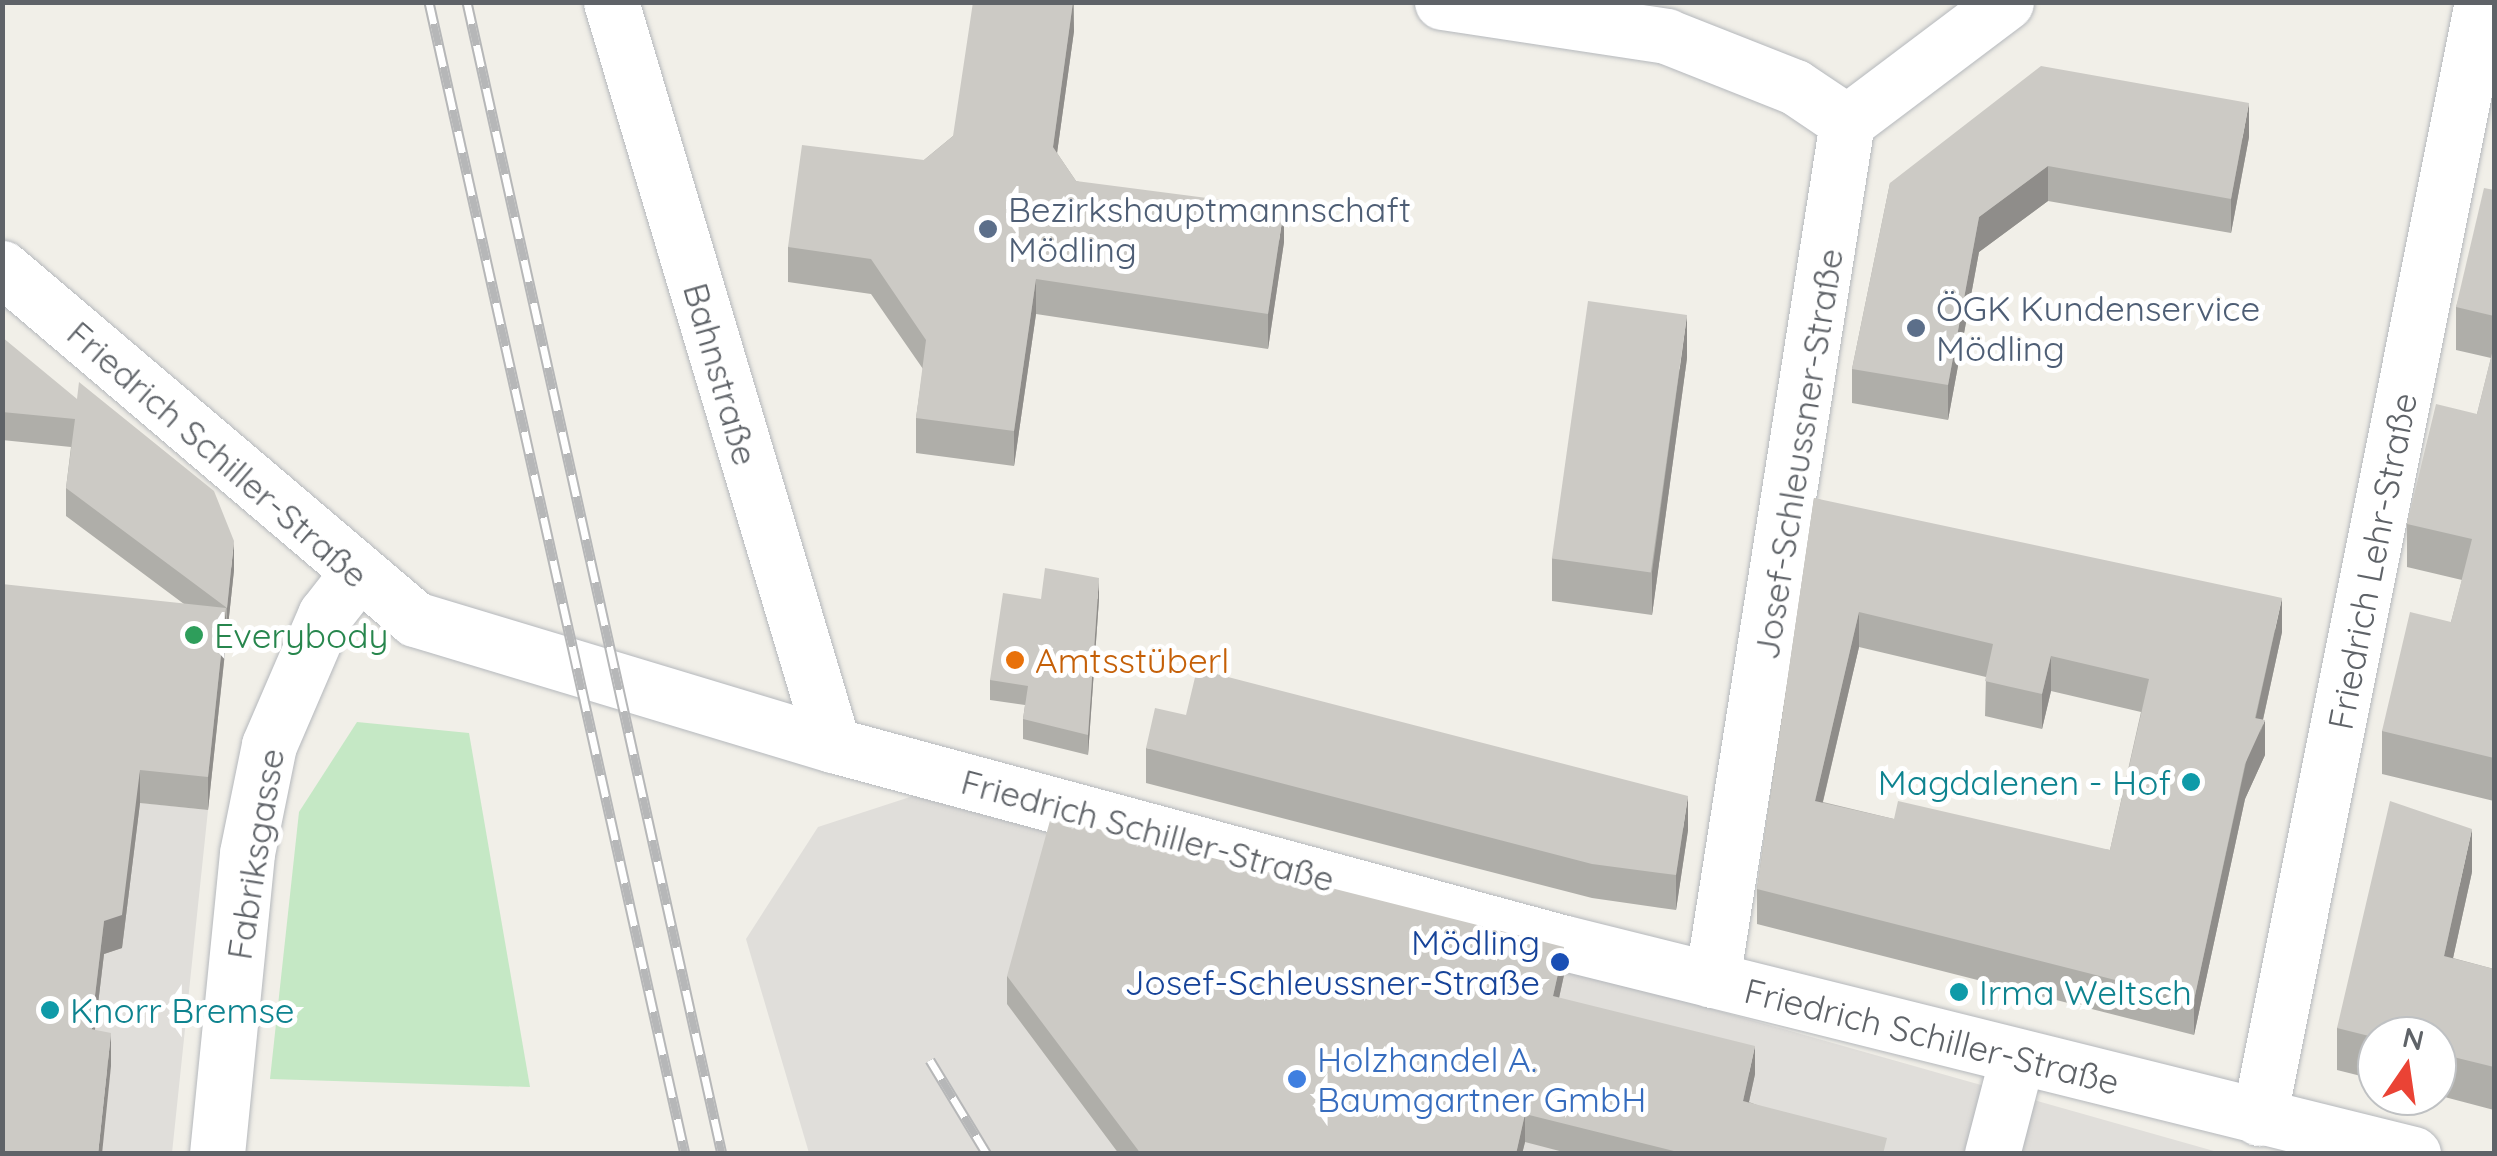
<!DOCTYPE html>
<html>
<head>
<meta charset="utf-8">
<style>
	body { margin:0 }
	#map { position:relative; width:2497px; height:1156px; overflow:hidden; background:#f1efe8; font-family:Quicksand,sans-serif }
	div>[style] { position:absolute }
	.industrial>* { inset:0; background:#e0deda }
	.green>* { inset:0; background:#c5e8c5 }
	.roads { filter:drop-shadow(0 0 2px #b5b8bc) drop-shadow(0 0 2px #b5b8bc) }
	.minor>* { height:55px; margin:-27.5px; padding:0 27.5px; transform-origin:27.5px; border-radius:27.5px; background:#fff }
	.rail>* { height:11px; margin-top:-5.5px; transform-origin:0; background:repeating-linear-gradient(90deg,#fff 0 22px,#b6b7b8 0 44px); box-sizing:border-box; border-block:2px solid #b6b7b8 }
	.wall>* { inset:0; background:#afaea9 }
	.shaded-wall>* { inset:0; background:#8f8d8a }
	.building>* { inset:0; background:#cccac5; transform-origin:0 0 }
	.dots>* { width:28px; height:28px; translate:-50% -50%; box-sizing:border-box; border:5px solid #fff; border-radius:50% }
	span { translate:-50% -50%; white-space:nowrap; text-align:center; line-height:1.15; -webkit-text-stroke:10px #fff; paint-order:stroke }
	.service-label { font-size:35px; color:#4e5e75 }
	.left { translate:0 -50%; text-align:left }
	.street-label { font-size:35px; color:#5f6368 }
	.leisure-label { font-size:35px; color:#27864d }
	.food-label { font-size:35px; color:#c56008 }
	.culture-label { font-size:35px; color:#0d838f }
	.right { translate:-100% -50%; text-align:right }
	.transit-label { font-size:35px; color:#164399 }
	.shop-label { font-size:35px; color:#366cbe }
	.frame { position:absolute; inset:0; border:5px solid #5f6368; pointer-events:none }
	.north { position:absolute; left:2357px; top:1016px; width:100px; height:100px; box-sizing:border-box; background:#fff; border:2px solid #bfc1c3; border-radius:50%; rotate:13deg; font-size:28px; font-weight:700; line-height:40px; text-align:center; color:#5f6368 }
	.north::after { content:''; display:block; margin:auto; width:35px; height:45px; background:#ea4335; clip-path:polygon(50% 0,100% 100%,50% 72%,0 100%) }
</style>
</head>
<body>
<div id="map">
	<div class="industrial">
		<div style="clip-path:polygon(3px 788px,208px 810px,172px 1153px,3px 1154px)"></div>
		<div style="clip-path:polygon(913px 796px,1585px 973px,2221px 1153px,809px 1153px,746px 939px,818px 827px)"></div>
	</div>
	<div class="green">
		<div style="clip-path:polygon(357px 722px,469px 733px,530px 1087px,270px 1079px,299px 812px)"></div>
	</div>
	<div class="roads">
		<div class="minor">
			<div style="left:611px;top:2px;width:775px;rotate:73.36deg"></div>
			<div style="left:1442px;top:2px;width:227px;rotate:8.6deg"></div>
			<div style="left:1666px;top:36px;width:139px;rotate:21.6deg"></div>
			<div style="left:1795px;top:87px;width:63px;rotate:33.9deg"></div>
			<div style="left:2px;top:268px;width:542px;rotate:40.36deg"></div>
			<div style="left:415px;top:619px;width:437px;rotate:16.8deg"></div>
			<div style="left:833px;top:745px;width:758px;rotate:15.14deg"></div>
			<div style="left:1565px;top:943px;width:874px;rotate:13.97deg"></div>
			<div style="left:1712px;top:980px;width:869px;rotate:-81.06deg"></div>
			<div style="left:1847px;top:122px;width:199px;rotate:-37deg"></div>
			<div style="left:2259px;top:1118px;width:1138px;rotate:-78.7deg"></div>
			<div style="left:217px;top:1154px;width:302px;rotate:-84.3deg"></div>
			<div style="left:247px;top:853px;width:110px;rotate:-78.5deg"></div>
			<div style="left:269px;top:745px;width:142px;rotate:-66.7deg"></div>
			<div style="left:325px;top:615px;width:52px;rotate:-52deg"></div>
			<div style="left:1992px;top:1154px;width:99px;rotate:-75.4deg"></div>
		</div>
	</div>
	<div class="rail">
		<div style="left:429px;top:2px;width:1180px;rotate:77.47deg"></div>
		<div style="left:467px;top:2px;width:1180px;rotate:77.52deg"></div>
		<div style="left:930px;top:1060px;width:110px;rotate:58.8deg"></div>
	</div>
	<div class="wall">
		<div style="clip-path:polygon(1074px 2px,1074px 31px,1057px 153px,1076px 181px,1284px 242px,1268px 349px,1036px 314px,1014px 466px,916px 453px,916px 418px,923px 369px,871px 294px,788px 282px,788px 247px,924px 160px,953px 136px)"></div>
		<div style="clip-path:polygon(2249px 137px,2231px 233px,2048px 201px,1979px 252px,1948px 420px,1852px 403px,1852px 369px,1890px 183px)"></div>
		<div style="clip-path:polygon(2494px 190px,2494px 801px,2382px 774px,2382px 731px,2451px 622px,2462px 580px,2407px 567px,2407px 524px,2477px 414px,2491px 358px,2456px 350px,2456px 307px)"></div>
		<div style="clip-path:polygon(2px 337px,234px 570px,208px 810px,140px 803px,122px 948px,104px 954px,95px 1030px,111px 1066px,2px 1154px,184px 604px,66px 516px,66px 488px,71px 447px,2px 440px)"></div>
		<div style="clip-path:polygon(1687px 358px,1652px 615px,1552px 601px,1552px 558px)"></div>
		<div style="clip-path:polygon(evenodd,1814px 498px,2282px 632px,2263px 720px,2265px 755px,2245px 799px,2194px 1035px,1757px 924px,1757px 889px,1814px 498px,1859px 647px,1986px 677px,1985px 716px,2042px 729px,2051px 691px,2141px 712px,2110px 850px,1894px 819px,1823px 802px,1859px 647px)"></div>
		<div style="clip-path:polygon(1041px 599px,1099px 599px,1088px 755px,1023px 739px,1023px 719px,1025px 705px,990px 700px,990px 680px)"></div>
		<div style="clip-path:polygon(1146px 748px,1688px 830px,1676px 910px,1592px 898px,1146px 783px)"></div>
		<div style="clip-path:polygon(2472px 872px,2453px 958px,2494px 969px,2494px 1110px,2437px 1095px,2437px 1036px,2377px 1036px,2377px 1080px,2337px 1070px,2337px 1028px)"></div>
		<div style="clip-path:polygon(1564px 975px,1559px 998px,1755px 1074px,1749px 1102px,1887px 1154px,1571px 1154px,1525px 1142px,1522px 1154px,1119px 1154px,1007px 1004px,1007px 976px)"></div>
	</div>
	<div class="shaded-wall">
		<div style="clip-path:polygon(1073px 2px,1074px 31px,1053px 182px,1053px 147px)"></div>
		<div style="clip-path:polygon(2249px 103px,2249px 137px,2231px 233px,2231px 199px)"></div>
		<div style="clip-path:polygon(2048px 166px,2048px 201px,1979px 252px,1948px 420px,1948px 385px,1979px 217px)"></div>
		<div style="clip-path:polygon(1284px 208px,1284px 242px,1268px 349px,1268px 314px)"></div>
		<div style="clip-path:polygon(1036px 279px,1036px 314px,1014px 466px,1014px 431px)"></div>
		<div style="clip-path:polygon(1687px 315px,1687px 358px,1652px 615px,1652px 572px)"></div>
		<div style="clip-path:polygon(234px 541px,234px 570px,227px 636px,227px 608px)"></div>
		<div style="clip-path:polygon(1099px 578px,1099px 599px,1088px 755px,1088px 735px)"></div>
		<div style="clip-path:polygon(2282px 598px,2282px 632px,2260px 733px,2265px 720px,2265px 755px,2245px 799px,2194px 1035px,2194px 1000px)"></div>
		<div style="clip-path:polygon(226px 608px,226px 642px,208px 810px,208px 777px)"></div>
		<div style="clip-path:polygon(1859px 612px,1859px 647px,1815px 835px,1815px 801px)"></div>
		<div style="clip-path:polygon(2051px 656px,2051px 691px,2042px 729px,2042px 694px)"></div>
		<div style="clip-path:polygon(140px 770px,140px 803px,122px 948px,104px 954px,91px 1062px,91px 1029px,104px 921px)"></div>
		<div style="clip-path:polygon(1688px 796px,1688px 830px,1676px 910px,1676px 875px)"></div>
		<div style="clip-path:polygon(2472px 829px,2472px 872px,2444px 999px,2444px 956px)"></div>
		<div style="clip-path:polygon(1564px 947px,1564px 975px,1553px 1025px,1553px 996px)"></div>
		<div style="clip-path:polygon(111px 1033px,111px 1066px,102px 1154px,98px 1154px)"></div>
		<div style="clip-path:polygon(1755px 1046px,1755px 1074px,1743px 1129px,1743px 1101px)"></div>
		<div style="clip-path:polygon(1525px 1114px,1525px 1142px,1522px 1154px,1516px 1154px)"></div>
	</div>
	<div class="building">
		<div style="clip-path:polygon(973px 2px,1073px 2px,1053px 147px,1076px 181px,1284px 208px,1268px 314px,1036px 279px,1014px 431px,916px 418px,926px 340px,871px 259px,788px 247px,802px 145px,924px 160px,953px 136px)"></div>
		<div style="clip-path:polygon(2041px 66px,2249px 103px,2231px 199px,2048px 166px,1979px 217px,1948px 385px,1852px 369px,1890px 183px)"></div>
		<div style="clip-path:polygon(2484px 188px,2494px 190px,2494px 316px,2456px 307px)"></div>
		<div style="left:1588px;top:301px;width:100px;height:260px;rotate:8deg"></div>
		<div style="clip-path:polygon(2px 337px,77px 399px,79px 382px,214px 491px,234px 541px,227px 608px,66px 488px,75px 419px,2px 412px)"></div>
		<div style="clip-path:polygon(2494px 345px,2494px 758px,2382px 731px,2410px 612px,2451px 622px,2472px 539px,2407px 524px,2436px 404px,2477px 414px)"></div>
		<div style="clip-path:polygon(evenodd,1814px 498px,2282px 598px,2255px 718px,2265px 720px,2245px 764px,2194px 1000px,1757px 889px,1814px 498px,1859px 612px,1993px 644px,1985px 681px,2042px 694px,2051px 656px,2149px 679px,2110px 850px,1898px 801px,1894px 819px,1815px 801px,1859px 612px)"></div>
		<div style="clip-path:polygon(1045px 568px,1099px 578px,1088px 735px,1023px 719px,1028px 686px,990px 680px,1003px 593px,1041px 599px)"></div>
		<div style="clip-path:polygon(2px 584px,226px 608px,208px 777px,140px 770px,122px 915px,104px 921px,91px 1029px,111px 1033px,98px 1154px,2px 1154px)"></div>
		<div style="clip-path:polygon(1197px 669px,1688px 796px,1676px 875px,1592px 864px,1146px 748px,1155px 708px,1186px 715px)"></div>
		<div style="clip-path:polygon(2390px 801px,2472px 829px,2444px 956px,2494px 969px,2494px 1067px,2437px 1053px,2437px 1036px,2377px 1036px,2377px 1038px,2337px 1028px)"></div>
		<div style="clip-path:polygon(1051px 817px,1564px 947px,1553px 996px,1755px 1046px,1743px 1101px,1887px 1138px,1883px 1154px,1686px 1154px,1525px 1114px,1516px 1154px,1141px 1154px,1007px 976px)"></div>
	</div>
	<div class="dots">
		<div style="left:988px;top:229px;background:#5c6f8a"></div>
		<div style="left:1916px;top:328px;background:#5c6f8a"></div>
		<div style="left:194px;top:635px;background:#2e9e5b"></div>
		<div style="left:1015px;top:660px;background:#e8710a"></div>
		<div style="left:2191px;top:782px;background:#0f9aa8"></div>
		<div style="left:1560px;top:962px;background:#1a4fb4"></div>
		<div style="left:1959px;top:992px;background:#0f9aa8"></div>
		<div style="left:50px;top:1010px;background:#0f9aa8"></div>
		<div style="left:1297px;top:1079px;background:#3f7fe0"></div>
	</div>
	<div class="service-label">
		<span class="left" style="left:1008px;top:229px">Bezirkshauptmannschaft<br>Mödling</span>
		<span class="left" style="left:1936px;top:328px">ÖGK Kundenservice<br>Mödling</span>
	</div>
	<div class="street-label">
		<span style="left:721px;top:374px;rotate:74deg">Bahnstraße</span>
		<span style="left:218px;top:454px;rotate:41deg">Friedrich Schiller-Straße</span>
		<span style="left:1798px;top:454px;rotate:-81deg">Josef-Schleussner-Straße</span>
		<span style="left:2372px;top:561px;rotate:-79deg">Friedrich Lehr-Straße</span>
		<span style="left:1148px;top:830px;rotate:15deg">Friedrich Schiller-Straße</span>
		<span style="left:255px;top:854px;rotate:-81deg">Fabriksgasse</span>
		<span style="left:1932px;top:1036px;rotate:14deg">Friedrich Schiller-Straße</span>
	</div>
	<div class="leisure-label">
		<span class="left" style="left:214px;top:635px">Everybody</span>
	</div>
	<div class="food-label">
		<span class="left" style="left:1035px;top:660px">Amtsstüberl</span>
	</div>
	<div class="culture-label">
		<span class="right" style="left:2171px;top:782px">Magdalenen - Hof</span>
		<span class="left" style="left:1979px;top:992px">Irma Weltsch</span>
		<span class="left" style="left:70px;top:1010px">Knorr Bremse</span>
	</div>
	<div class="transit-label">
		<span class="right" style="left:1540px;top:962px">Mödling<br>Josef-Schleussner-Straße</span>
	</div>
	<div class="shop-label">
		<span class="left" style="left:1317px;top:1079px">Holzhandel A.<br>Baumgartner GmbH</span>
	</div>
	<div class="frame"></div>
	<div class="north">N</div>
</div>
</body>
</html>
